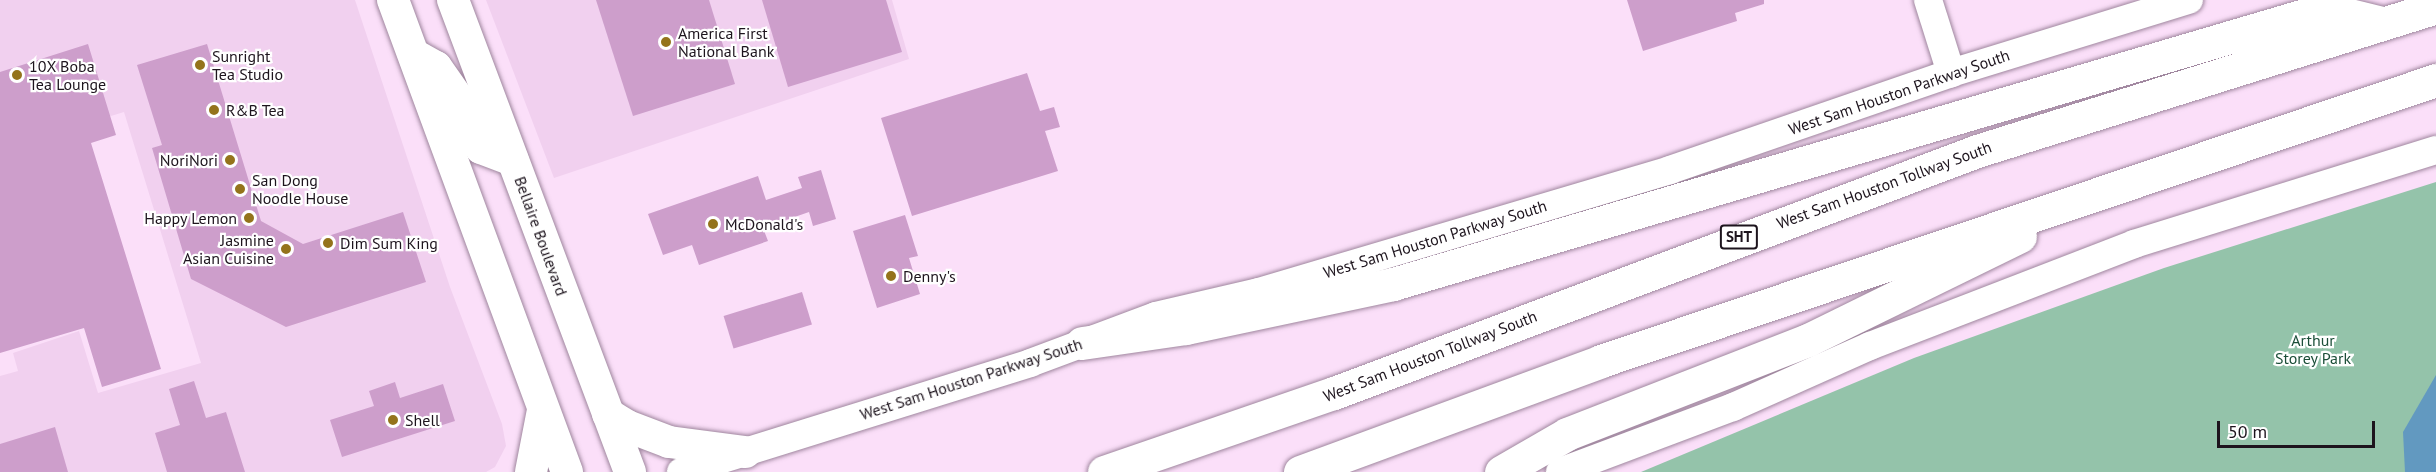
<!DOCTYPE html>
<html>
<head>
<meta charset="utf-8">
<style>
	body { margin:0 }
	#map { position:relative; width:2436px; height:472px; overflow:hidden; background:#fbdff9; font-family:"PT Sans",sans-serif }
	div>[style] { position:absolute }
	.built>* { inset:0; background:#f1d0ef }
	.green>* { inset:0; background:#94c3aa }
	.water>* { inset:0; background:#6299c0 }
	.building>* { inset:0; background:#cd9ecb; transform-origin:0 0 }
	.roads { filter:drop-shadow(0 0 2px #9f869e) drop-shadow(0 0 2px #9f869e) }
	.secondary>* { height:28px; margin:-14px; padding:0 14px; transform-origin:14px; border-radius:14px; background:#fff }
	.primary>* { height:32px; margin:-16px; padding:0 16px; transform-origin:16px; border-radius:16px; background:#fff }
	.highway>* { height:33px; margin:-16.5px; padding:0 16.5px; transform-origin:16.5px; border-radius:16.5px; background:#fff }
	.dots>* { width:16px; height:16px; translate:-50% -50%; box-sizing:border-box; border:3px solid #fff; border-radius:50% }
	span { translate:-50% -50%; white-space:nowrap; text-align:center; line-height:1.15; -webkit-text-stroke:4.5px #fff; paint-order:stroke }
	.shield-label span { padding:2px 4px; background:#fff; border:2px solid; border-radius:4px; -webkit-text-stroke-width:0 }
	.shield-label { font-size:15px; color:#1d141d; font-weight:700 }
	.poi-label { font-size:16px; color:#1d141d }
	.left { translate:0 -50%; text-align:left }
	.right { translate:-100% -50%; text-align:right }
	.street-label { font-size:16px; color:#1d141d }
	.park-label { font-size:16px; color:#1b4e38 }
	.scale { position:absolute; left:2217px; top:421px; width:158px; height:27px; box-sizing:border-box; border:3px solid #1d141d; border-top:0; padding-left:8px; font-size:18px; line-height:21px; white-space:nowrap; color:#1d141d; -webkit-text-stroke:4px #fff; paint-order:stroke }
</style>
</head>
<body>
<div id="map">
	<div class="built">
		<div style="clip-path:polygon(0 0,355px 0,450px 287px,502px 424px,506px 446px,495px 467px,486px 472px,0 472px,0 376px,18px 371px,13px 353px,79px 331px,98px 393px,201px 363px,124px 112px,0 150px)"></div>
		<div style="clip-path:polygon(486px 0,892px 0,909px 59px,554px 178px)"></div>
	</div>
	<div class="green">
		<div style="clip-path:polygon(2436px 182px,2436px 472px,1641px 472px,1914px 358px,2164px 268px)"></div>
	</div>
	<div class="water">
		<div style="clip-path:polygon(2436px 375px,2436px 472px,2405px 472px,2403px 432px)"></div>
	</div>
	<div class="building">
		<div style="clip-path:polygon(596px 0,709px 0,735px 84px,633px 116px)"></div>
		<div style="clip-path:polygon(762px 0,886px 0,902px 52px,788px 87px)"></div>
		<div style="clip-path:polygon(1627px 0,1764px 0,1764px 4px,1735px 13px,1737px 21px,1643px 51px)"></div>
		<div style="clip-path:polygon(88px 44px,116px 135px,91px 143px,161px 369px,102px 387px,84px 328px,0 353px,0 72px)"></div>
		<div style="clip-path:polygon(207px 44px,261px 221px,303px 244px,403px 212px,426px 282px,286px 327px,191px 279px,152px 148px,162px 145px,137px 65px)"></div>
		<div style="clip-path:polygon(1027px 73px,1040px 111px,1054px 107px,1060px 127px,1045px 131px,1058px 171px,912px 216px,881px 118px)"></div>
		<div style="clip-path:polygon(821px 170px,836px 219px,813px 226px,809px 212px,763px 228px,768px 241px,699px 265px,692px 245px,663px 255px,648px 214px,758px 176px,766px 200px,802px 188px,798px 177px)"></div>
		<div style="clip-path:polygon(905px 215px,918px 256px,909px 258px,920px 294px,877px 308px,853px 231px)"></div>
		<div style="left:802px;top:292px;width:34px;height:82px;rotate:73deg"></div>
		<div style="clip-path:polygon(194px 381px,206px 418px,226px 412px,245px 472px,167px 472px,155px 433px,180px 425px,169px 389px)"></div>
		<div style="clip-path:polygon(395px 382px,400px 398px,443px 384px,455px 421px,342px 457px,330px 420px,374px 406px,369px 391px)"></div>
		<div style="clip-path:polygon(55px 427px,68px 472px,0 472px,0 444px)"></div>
	</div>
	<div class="roads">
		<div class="secondary">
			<div style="left:1928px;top:0;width:77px;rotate:72.5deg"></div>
			<div style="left:681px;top:472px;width:366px;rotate:-17.3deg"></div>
			<div style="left:1030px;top:363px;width:134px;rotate:-20.5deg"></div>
			<div style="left:1156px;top:316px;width:106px;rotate:-13.1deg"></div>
			<div style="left:1259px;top:292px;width:429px;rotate:-16.5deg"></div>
			<div style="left:1670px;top:170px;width:297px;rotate:-19deg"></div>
			<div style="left:1951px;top:73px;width:249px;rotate:-17.1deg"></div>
			<div style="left:1560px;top:472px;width:185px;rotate:-20.6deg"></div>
			<div style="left:1733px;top:407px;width:150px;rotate:-24deg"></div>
			<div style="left:1870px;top:346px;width:283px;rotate:-21.1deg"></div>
			<div style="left:2134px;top:244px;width:316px;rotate:-17.3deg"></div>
		</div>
		<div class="primary">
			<div style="left:393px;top:0;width:503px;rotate:69.76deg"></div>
			<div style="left:453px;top:0;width:504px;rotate:69.44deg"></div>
			<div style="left:416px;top:56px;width:23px;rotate:29deg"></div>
			<div style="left:436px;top:67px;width:38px;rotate:55deg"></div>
			<div style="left:458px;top:98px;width:55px;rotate:65.3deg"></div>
			<div style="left:481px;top:148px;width:34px;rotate:21deg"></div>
			<div style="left:608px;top:414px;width:22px;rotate:32deg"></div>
			<div style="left:627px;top:426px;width:45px;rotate:20.9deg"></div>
			<div style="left:669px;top:442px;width:77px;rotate:7.5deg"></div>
			<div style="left:531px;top:472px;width:63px;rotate:-79deg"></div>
		</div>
		<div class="highway">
			<div style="left:1082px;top:343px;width:105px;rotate:-8.2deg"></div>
			<div style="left:1186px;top:328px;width:212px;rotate:-12deg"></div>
			<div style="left:1393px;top:284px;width:972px;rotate:-16.44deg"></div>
			<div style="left:2325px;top:9px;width:59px;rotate:13.8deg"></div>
			<div style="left:1104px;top:472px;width:243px;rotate:-19deg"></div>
			<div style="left:1334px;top:393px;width:687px;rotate:-20.62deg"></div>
			<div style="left:1977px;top:151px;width:481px;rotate:-17.4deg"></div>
			<div style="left:1300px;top:472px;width:321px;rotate:-20.2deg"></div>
			<div style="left:1601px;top:361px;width:881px;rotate:-18.6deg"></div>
			<div style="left:1501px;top:472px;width:76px;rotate:-29.9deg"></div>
			<div style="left:1567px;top:434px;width:259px;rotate:-21.3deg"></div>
			<div style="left:1808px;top:340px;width:236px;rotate:-26.1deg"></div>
		</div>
	</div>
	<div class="dots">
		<div style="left:666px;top:42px;background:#94731b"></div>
		<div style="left:200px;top:65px;background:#94731b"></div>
		<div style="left:17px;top:75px;background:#94731b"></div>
		<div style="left:214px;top:110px;background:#94731b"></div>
		<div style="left:230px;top:160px;background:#94731b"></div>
		<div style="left:240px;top:189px;background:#94731b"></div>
		<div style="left:249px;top:218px;background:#94731b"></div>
		<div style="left:713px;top:224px;background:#94731b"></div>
		<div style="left:328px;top:243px;background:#94731b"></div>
		<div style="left:286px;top:249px;background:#94731b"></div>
		<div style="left:891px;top:276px;background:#94731b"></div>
		<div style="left:393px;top:420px;background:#94731b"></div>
	</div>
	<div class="shield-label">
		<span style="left:1739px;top:237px">SHT</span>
	</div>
	<div class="poi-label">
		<span class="left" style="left:678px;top:42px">America First<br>National Bank</span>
		<span class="left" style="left:212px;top:65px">Sunright<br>Tea Studio</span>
		<span class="left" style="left:29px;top:75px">10X Boba<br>Tea Lounge</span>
		<span class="left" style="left:226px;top:110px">R&amp;B Tea</span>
		<span class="right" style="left:218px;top:160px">NoriNori</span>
		<span class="left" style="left:252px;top:189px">San Dong<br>Noodle House</span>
		<span class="right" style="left:237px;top:218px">Happy Lemon</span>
		<span class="left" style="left:725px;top:224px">McDonald's</span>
		<span class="right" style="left:274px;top:249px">Jasmine<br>Asian Cuisine</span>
		<span class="left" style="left:340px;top:243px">Dim Sum King</span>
		<span class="left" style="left:903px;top:276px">Denny's</span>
		<span class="left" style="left:405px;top:420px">Shell</span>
	</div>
	<div class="street-label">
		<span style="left:1899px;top:92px;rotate:-19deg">West Sam Houston Parkway South</span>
		<span style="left:1884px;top:185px;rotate:-20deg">West Sam Houston Tollway South</span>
		<span style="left:541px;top:236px;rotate:70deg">Bellaire Boulevard</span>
		<span style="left:1435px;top:239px;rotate:-17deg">West Sam Houston Parkway South</span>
		<span style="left:1430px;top:356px;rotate:-21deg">West Sam Houston Tollway South</span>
		<span style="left:971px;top:379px;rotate:-18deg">West Sam Houston Parkway South</span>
	</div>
	<div class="park-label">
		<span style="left:2313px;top:349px">Arthur<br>Storey Park</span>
	</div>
	<div class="scale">50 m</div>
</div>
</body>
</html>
